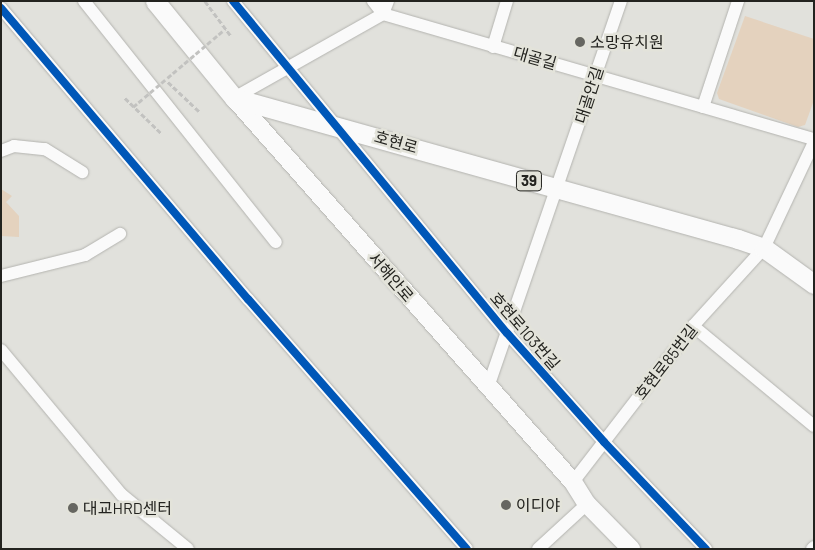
<!DOCTYPE html>
<html>
<head>
<meta charset="utf-8">
<style>
	body { margin:0 }
	#map { position:relative; width:815px; height:550px; overflow:hidden; background:#e1e1dc; font-family:Barlow,"Noto Sans KR",sans-serif }
	div>[style] { position:absolute }
	.green>* { inset:0; background:#e4d2be }
	.path>* { height:2.5px; margin-top:-1.25px; transform-origin:0; background:repeating-linear-gradient(90deg,#c2c2c0 0 5px,transparent 0 7.5px) }
	.roads { filter:drop-shadow(0 0 1px #b3b3af) drop-shadow(0 0 1px #b3b3af) }
	.street>* { height:12px; margin:-6px; padding:0 6px; transform-origin:6px; border-radius:6px; background:#fafafa }
	.secondary>* { height:18px; margin:-9px; padding:0 9px; transform-origin:9px; border-radius:9px; background:#fafafa }
	.primary>* { height:19px; margin:-9.5px; padding:0 9.5px; transform-origin:9.5px; border-radius:9.5px; background:#fafafa }
	.path-bridge>* { height:2.5px; margin-top:-1.25px; transform-origin:0; background:repeating-linear-gradient(90deg,#c2c2c0 0 5px,transparent 0 7.5px) }
	.cycleway>* { height:8px; margin:-4px; padding:0 4px; transform-origin:4px; border-radius:4px; background:#0057b8 }
	.dots>* { width:14px; height:14px; translate:-50% -50%; box-sizing:border-box; border:2px solid #e3e3da; border-radius:50% }
	span { translate:-50% -50%; white-space:nowrap; text-align:center; line-height:1.15; -webkit-text-stroke:5px #e3e3da; paint-order:stroke }
	.shield-label span { padding:1px 4px; background:#e3e3da; border:1px solid; border-radius:4px; -webkit-text-stroke-width:0 }
	.shield-label { font-size:15px; color:#23231f; font-weight:700 }
	.poi-label { font-size:16px; color:#23231f }
	.left { translate:0 -50%; text-align:left }
	.street-label { font-size:16px; color:#23231f }
	.frame { position:absolute; inset:0; border:2px solid #23231f; pointer-events:none }
</style>
</head>
<body>
<div id="map">
	<div class="green">
		<div style="clip-path:polygon(745px 16px,814px 39px,814px 100px,805px 125px,798px 127px,719px 99px,717px 93px)"></div>
		<div style="clip-path:polygon(1px 189px,12px 196px,6px 202px,19px 216px,19px 237px,1px 236px)"></div>
	</div>
	<div class="path">
		<div style="left:205px;top:1px;width:44px;rotate:53.4deg"></div>
		<div style="left:168px;top:82px;width:44px;rotate:43.2deg"></div>
		<div style="left:125px;top:98px;width:50px;rotate:44.2deg"></div>
	</div>
	<div class="roads">
		<div class="street">
			<div style="left:84px;top:1px;width:308px;rotate:51.5deg"></div>
			<div style="left:233px;top:1px;width:430px;rotate:50.5deg"></div>
			<div style="left:507px;top:333px;width:146px;rotate:48.3deg"></div>
			<div style="left:604px;top:442px;width:148px;rotate:46.4deg"></div>
			<div style="left:373px;top:1px;width:16px;rotate:52deg"></div>
			<div style="left:383px;top:14px;width:449px;rotate:16.2deg"></div>
			<div style="left:1px;top:8px;width:382px;rotate:49.7deg"></div>
			<div style="left:248px;top:299px;width:332px;rotate:48.8deg"></div>
			<div style="left:493px;top:47px;width:48px;rotate:-73.1deg"></div>
			<div style="left:234px;top:98px;width:171px;rotate:-29.4deg"></div>
			<div style="left:383px;top:14px;width:14px;rotate:-69deg"></div>
			<div style="left:703px;top:107px;width:112px;rotate:-71.7deg"></div>
			<div style="left:1px;top:151px;width:14px;rotate:-21deg"></div>
			<div style="left:14px;top:146px;width:31px;rotate:6deg"></div>
			<div style="left:45px;top:149px;width:44px;rotate:31.9deg"></div>
			<div style="left:1px;top:276px;width:87px;rotate:-14deg"></div>
			<div style="left:85px;top:255px;width:41px;rotate:-31deg"></div>
			<div style="left:693px;top:326px;width:157px;rotate:39.6deg"></div>
			<div style="left:1px;top:350px;width:189px;rotate:50.2deg"></div>
			<div style="left:122px;top:495px;width:85px;rotate:39.3deg"></div>
			<div style="left:488px;top:387px;width:408px;rotate:-71deg"></div>
			<div style="left:573px;top:482px;width:197px;rotate:-52.4deg"></div>
			<div style="left:693px;top:326px;width:105px;rotate:-47.7deg"></div>
			<div style="left:764px;top:248px;width:117px;rotate:-64.7deg"></div>
			<div style="left:538px;top:549px;width:67px;rotate:-42.6deg"></div>
			<div style="left:812px;top:549px;width:3px;rotate:-45deg"></div>
		</div>
		<div class="secondary">
			<div style="left:234px;top:98px;width:512px;rotate:48.56deg"></div>
			<div style="left:573px;top:482px;width:26px;rotate:58deg"></div>
			<div style="left:587px;top:504px;width:63px;rotate:45.6deg"></div>
		</div>
		<div class="primary">
			<div style="left:155px;top:1px;width:125px;rotate:50.8deg"></div>
			<div style="left:234px;top:98px;width:523px;rotate:15.63deg"></div>
			<div style="left:738px;top:239px;width:28px;rotate:19deg"></div>
			<div style="left:764px;top:248px;width:62px;rotate:35.8deg"></div>
		</div>
	</div>
	<div class="path-bridge">
		<div style="left:133px;top:107px;width:121px;rotate:-40.3deg"></div>
	</div>
	<div class="cycleway">
		<div style="left:233px;top:1px;width:430px;rotate:50.5deg"></div>
		<div style="left:507px;top:333px;width:146px;rotate:48.3deg"></div>
		<div style="left:604px;top:442px;width:148px;rotate:46.4deg"></div>
		<div style="left:1px;top:8px;width:382px;rotate:49.7deg"></div>
		<div style="left:248px;top:299px;width:332px;rotate:48.8deg"></div>
	</div>
	<div class="dots">
		<div style="left:580px;top:42px;background:#666661"></div>
		<div style="left:506px;top:505px;background:#666661"></div>
		<div style="left:73px;top:508px;background:#666661"></div>
	</div>
	<div class="shield-label">
		<span style="left:529px;top:181px">39</span>
	</div>
	<div class="poi-label">
		<span class="left" style="left:590px;top:42px">소망유치원</span>
		<span class="left" style="left:516px;top:505px">이디야</span>
		<span class="left" style="left:83px;top:508px">대교HRD센터</span>
	</div>
	<div class="street-label">
		<span style="left:535px;top:58px;rotate:16deg">대골길</span>
		<span style="left:589px;top:95px;rotate:-72deg">대골안길</span>
		<span style="left:396px;top:142px;rotate:16deg">호현로</span>
		<span style="left:391px;top:277px;rotate:49deg">서해안로</span>
		<span style="left:525px;top:331px;rotate:49deg">호현로103번길</span>
		<span style="left:666px;top:362px;rotate:-52deg">호현로85번길</span>
	</div>
	<div class="frame"></div>
</div>
</body>
</html>
